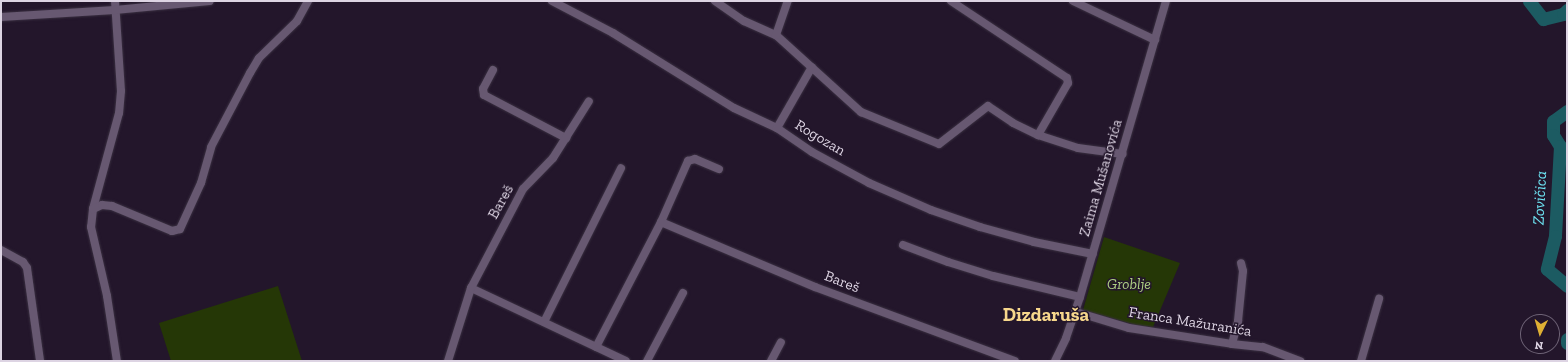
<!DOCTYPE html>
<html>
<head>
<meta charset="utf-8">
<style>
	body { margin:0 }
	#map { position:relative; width:1568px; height:362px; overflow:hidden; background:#23162b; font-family:"Zilla Slab",serif }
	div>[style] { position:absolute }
	.green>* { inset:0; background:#253706 }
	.river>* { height:13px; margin:-6.5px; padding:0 6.5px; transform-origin:6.5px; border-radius:6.5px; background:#1c5b62 }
	.roads { filter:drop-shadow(0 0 1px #3a3041) drop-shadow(0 0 1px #3a3041) }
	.minor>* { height:8px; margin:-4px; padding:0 4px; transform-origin:4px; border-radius:4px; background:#675871 }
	span { translate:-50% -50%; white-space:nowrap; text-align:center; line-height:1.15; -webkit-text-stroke:3px #23162b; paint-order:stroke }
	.street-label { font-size:15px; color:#ddd4e3 }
	.park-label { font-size:15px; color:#aed082; font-style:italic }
	.water-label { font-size:16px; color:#6ee6f5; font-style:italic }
	.district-label { font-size:19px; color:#f7d78c; font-weight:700 }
	.frame { position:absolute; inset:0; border:2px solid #ddd4e3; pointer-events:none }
	.north { position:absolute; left:1520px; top:314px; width:40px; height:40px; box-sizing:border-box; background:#23162b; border:1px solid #6d6275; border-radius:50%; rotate:185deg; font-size:11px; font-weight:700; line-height:16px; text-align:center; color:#ddd4e3 }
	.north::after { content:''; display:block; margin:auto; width:14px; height:18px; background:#dfb034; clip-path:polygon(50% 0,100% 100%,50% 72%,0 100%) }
</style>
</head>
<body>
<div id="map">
	<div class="green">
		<div style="clip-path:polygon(1104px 237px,1180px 263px,1153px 327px,1136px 325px,1083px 310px)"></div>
		<div style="clip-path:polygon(278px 286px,302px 361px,171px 361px,159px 323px)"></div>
	</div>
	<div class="river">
		<div style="left:1529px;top:1px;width:23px;rotate:52deg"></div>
		<div style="left:1543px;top:19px;width:21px;rotate:-14deg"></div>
		<div style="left:1563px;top:14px;width:6px;rotate:-45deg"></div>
		<div style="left:1567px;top:111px;width:17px;rotate:144deg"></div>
		<div style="left:1553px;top:121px;width:14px;rotate:90deg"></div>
		<div style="left:1553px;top:135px;width:13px;rotate:58deg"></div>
		<div style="left:1560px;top:146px;width:90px;rotate:93.2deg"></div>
		<div style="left:1555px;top:236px;width:34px;rotate:104deg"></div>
		<div style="left:1547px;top:269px;width:26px;rotate:40deg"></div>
		<div style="left:1567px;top:339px;width:4px;rotate:90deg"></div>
	</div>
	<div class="roads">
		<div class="minor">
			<div style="left:115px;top:1px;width:90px;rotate:86.2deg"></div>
			<div style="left:121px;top:91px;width:22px;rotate:95deg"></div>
			<div style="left:119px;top:113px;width:99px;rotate:105.2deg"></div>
			<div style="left:93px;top:209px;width:18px;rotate:96deg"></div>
			<div style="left:91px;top:227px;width:71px;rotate:76.9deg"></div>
			<div style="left:107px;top:296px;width:66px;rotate:81.3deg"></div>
			<div style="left:552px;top:1px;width:69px;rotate:27.7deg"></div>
			<div style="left:613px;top:33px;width:142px;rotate:31.8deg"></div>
			<div style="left:734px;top:108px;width:47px;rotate:24.9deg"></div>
			<div style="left:777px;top:128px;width:42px;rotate:34.4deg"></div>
			<div style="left:812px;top:152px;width:65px;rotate:28.5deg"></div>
			<div style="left:869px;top:183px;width:68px;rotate:23.5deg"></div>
			<div style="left:931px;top:210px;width:52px;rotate:19.1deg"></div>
			<div style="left:980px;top:227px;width:56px;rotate:15.5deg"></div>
			<div style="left:1034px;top:242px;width:60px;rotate:11.5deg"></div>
			<div style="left:715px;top:1px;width:35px;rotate:35deg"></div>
			<div style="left:744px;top:21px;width:35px;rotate:24deg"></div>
			<div style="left:776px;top:35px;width:115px;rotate:42.2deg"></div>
			<div style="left:861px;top:112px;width:84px;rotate:22.3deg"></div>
			<div style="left:939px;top:144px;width:62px;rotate:-37.8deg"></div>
			<div style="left:988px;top:106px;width:30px;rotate:34deg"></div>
			<div style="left:1013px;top:123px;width:28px;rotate:26deg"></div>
			<div style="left:1038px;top:135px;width:42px;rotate:18deg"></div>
			<div style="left:1078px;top:148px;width:45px;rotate:7.6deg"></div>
			<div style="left:951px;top:1px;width:139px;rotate:33.6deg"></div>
			<div style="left:1067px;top:78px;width:5px;rotate:79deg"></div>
			<div style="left:1068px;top:83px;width:60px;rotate:120deg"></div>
			<div style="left:1073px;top:1px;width:91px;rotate:25.4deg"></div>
			<div style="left:1px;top:17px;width:114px;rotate:-3.5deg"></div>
			<div style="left:115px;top:10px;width:95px;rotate:-5.4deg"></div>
			<div style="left:776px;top:35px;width:36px;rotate:-71deg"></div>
			<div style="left:493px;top:70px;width:21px;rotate:118deg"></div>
			<div style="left:483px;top:89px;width:6px;rotate:81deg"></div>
			<div style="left:484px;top:95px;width:93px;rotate:27.7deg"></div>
			<div style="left:777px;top:128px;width:70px;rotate:-60.2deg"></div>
			<div style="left:93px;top:209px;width:10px;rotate:-24deg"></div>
			<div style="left:102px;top:205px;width:10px;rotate:6deg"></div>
			<div style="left:112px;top:206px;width:65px;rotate:22.6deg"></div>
			<div style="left:172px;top:231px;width:8px;rotate:-14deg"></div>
			<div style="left:180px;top:229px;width:51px;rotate:-65.5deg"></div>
			<div style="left:201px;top:183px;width:37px;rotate:-74deg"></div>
			<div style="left:211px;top:147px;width:84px;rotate:-62.2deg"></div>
			<div style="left:250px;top:73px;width:17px;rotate:-59deg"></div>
			<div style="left:259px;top:58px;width:53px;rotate:-44.2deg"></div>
			<div style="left:297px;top:21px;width:23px;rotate:-61deg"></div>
			<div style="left:661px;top:222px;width:67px;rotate:-66.1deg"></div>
			<div style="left:688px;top:161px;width:7px;rotate:-16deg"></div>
			<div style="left:695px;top:159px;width:26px;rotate:23deg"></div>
			<div style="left:903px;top:245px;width:48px;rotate:20.7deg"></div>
			<div style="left:948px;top:262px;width:47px;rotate:17.3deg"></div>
			<div style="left:993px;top:276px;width:89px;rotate:13.6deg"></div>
			<div style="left:1px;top:250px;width:25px;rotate:29deg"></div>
			<div style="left:23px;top:262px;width:7px;rotate:56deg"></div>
			<div style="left:27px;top:268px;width:94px;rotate:82deg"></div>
			<div style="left:471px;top:288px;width:171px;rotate:25.2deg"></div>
			<div style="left:1076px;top:312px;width:55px;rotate:16.8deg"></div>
			<div style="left:1129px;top:328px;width:104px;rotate:8.8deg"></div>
			<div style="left:1232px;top:344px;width:31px;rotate:6deg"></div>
			<div style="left:1263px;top:347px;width:40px;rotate:21deg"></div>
			<div style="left:544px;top:322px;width:172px;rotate:-63.4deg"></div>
			<div style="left:1232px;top:344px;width:24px;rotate:-75deg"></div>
			<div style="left:1238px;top:321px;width:50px;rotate:-84.3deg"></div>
			<div style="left:1243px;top:271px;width:8px;rotate:-104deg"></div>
			<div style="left:596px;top:347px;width:141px;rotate:-62.5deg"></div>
			<div style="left:661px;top:222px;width:167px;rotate:22.9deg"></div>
			<div style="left:815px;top:287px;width:213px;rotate:20.3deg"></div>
			<div style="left:448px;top:361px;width:77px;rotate:-72.5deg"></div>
			<div style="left:471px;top:288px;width:112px;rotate:-62.3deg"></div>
			<div style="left:523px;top:189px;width:43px;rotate:-45.9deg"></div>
			<div style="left:553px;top:158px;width:67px;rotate:-57.7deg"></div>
			<div style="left:647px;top:361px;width:77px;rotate:-62.1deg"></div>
			<div style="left:771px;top:361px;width:21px;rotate:-62deg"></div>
			<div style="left:1055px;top:361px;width:25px;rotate:-64deg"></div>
			<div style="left:1066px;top:338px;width:43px;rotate:-71.1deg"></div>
			<div style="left:1080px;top:297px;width:308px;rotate:-73.8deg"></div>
			<div style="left:1361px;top:361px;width:65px;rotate:-73.8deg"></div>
		</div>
	</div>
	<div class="street-label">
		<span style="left:820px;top:138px;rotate:31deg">Rogozan</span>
		<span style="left:1101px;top:178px;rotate:-74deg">Zaima Mušanovića</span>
		<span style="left:501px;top:202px;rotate:-61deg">Bareš</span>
		<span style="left:842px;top:282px;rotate:21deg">Bareš</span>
		<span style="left:1190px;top:322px;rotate:9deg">Franca Mažuranića</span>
	</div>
	<div class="park-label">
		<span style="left:1129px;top:285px">Groblje</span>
	</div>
	<div class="water-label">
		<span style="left:1540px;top:198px;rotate:-87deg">Zovičica</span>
	</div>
	<div class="district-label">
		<span style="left:1046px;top:315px">Dizdaruša</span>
	</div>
	<div class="frame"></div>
	<div class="north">N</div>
</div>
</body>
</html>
